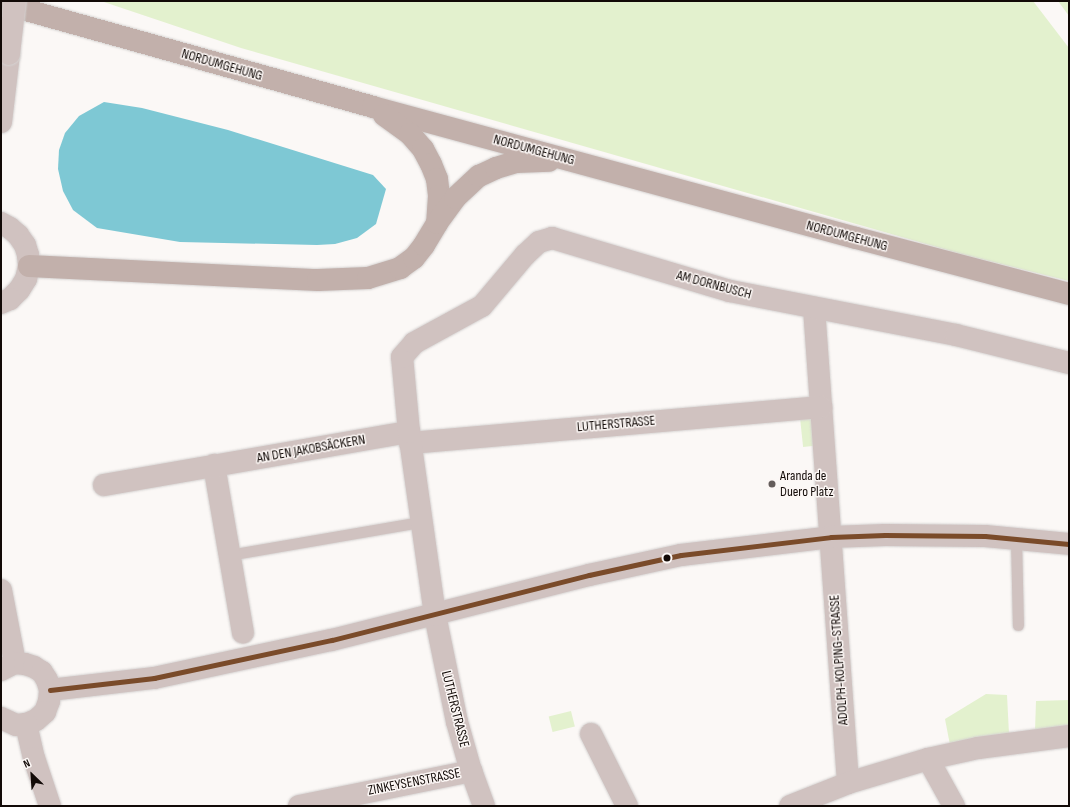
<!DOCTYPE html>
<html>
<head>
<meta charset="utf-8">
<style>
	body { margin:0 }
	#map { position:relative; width:1070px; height:807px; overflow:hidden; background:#fbf8f6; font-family:"Sofia Sans Condensed",sans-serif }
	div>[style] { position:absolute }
	.green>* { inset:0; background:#e3f1ce; transform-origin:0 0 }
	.water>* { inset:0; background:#7ec8d4 }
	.roads { filter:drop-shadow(0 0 1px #d5d2d1) drop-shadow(0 0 1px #d5d2d1) }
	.service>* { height:11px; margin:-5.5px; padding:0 5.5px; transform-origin:5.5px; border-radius:5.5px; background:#d0c2c0 }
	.minor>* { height:22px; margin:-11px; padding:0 11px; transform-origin:11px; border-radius:11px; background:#d0c2c0 }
	.tertiary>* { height:22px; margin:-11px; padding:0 11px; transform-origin:11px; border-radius:11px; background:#d0c2c0 }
	.primary>* { height:22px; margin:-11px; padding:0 11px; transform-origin:11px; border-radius:11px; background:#c2b0ab }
	.bridges { filter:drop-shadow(0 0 1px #d5d2d1) drop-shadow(0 0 1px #d5d2d1) }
	.tertiary-bridge>* { height:22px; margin:-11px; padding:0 11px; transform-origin:11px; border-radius:11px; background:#d0c2c0 }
	.bus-1>* { height:5px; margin:-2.5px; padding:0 2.5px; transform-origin:2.5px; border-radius:2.5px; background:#7a4b2a }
	.dots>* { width:11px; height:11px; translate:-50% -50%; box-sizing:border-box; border:2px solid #fcf7f5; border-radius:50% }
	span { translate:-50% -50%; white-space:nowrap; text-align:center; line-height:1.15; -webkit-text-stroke:3px #fcf7f5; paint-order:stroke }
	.street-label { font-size:14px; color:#120a07 }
	.poi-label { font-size:14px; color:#120a07 }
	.left { translate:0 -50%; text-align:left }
	.frame { position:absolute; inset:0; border:2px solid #120a07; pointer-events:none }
	.north { position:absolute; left:12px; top:755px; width:40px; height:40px; -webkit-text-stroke:3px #fcf7f5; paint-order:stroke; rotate:335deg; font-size:11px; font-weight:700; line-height:16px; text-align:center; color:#120a07 }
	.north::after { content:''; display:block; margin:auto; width:14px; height:18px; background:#120a07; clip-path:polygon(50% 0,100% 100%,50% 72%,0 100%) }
</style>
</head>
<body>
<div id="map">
	<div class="green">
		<div style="clip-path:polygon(101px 1px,1033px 1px,1069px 48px,1069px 281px,961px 254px,241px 48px)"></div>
		<div style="clip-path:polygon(1058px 1px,1069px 1px,1069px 16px)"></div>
		<div style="left:820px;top:407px;width:38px;height:21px;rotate:84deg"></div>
		<div style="clip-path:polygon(986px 694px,1007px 695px,1009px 734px,950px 745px,945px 719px)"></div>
		<div style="clip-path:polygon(1069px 700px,1069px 728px,1035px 731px,1036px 701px)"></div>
		<div style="left:571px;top:711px;width:16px;height:23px;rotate:76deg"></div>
	</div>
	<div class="water">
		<div style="clip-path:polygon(104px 102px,142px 108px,228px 130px,373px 175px,386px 189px,376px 224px,357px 238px,335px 244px,317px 245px,180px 242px,97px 228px,73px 210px,63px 191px,58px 169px,59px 150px,65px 133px,79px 116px)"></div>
	</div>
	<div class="roads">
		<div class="service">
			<div style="left:1016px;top:539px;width:86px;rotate:88.7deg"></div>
			<div style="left:229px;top:555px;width:195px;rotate:-9.8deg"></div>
		</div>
		<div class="minor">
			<div style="left:814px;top:308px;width:476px;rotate:85.9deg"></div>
			<div style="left:410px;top:443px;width:413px;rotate:-5deg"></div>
			<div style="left:214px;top:465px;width:170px;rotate:80.2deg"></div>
			<div style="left:104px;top:485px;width:310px;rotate:-9.9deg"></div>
			<div style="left:50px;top:690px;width:105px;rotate:-6.6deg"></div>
			<div style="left:154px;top:678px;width:182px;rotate:-12.1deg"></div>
			<div style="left:332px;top:640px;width:265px;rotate:-14.2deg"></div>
			<div style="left:589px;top:575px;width:94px;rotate:-12.3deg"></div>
			<div style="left:681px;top:555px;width:151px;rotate:-6.8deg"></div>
			<div style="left:831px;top:537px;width:54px;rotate:-2.1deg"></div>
			<div style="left:885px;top:535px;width:100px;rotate:0.6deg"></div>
			<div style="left:985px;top:536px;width:84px;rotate:5.4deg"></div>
			<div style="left:591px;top:734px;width:80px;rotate:63.4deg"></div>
			<div style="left:928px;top:759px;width:54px;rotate:61deg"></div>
			<div style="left:299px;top:806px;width:176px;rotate:-11.5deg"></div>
			<div style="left:484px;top:806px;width:37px;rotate:-110deg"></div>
			<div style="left:471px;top:771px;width:51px;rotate:-105.9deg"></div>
			<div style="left:457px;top:722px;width:109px;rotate:-101.6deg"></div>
			<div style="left:435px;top:615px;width:185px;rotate:-98.1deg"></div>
			<div style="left:409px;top:432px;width:75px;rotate:-95.3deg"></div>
			<div style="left:402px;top:357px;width:18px;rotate:-49deg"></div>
			<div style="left:414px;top:343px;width:77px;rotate:-28.6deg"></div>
			<div style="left:482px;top:306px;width:67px;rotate:-49.9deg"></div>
			<div style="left:525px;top:255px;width:19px;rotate:-43deg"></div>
			<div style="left:539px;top:242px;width:14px;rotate:-17deg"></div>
			<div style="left:552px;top:238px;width:186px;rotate:16.6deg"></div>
			<div style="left:730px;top:291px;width:230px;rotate:11deg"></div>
			<div style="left:956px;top:335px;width:116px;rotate:13.9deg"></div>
			<div style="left:790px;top:806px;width:62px;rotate:-21.6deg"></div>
			<div style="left:848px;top:783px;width:84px;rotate:-16.7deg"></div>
			<div style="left:928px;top:759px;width:51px;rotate:-12.4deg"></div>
			<div style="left:978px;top:748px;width:92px;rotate:-7.5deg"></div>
		</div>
		<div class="tertiary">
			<div style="left:1px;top:122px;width:68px;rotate:-83.3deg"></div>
			<div style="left:1px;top:223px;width:10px;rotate:29deg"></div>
			<div style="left:10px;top:228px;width:11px;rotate:41deg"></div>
			<div style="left:18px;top:235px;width:12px;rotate:55deg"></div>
			<div style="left:25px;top:245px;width:10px;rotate:73deg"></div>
			<div style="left:28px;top:255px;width:11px;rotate:85deg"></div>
			<div style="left:29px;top:266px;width:13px;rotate:103deg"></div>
			<div style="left:26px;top:279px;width:13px;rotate:122deg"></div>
			<div style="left:19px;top:290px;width:13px;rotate:135deg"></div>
			<div style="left:10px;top:299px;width:10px;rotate:156deg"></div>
			<div style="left:1px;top:590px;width:74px;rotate:79.1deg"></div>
			<div style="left:1px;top:670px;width:16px;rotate:-27deg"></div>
			<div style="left:15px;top:663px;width:10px;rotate:6deg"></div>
			<div style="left:25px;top:664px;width:9px;rotate:18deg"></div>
			<div style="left:34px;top:667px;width:9px;rotate:32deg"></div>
			<div style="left:42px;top:672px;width:9px;rotate:58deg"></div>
			<div style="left:47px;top:680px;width:10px;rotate:73deg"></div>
			<div style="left:50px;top:690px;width:11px;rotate:95deg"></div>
			<div style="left:49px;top:701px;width:12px;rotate:110deg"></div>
			<div style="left:45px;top:712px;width:12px;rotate:138deg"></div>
			<div style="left:36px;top:720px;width:11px;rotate:158deg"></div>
			<div style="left:26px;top:724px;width:10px;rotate:174deg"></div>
			<div style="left:16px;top:725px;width:17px;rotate:-155deg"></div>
			<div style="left:26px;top:724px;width:35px;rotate:77deg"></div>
			<div style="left:34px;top:758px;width:51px;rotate:71.6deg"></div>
		</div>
		<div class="primary">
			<div style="left:1px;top:3px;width:386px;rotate:15.6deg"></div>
			<div style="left:373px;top:107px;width:500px;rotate:15.17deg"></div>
			<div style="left:856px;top:238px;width:220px;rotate:14.7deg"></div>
			<div style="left:384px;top:115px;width:32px;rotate:36deg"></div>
			<div style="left:410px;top:134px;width:20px;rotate:49deg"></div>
			<div style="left:423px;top:149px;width:17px;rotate:62deg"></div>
			<div style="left:431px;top:164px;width:16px;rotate:68deg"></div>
			<div style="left:437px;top:179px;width:17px;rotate:83deg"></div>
			<div style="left:439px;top:196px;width:27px;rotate:94deg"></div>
			<div style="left:29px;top:266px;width:289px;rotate:2.8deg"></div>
			<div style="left:318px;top:280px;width:50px;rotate:-2.3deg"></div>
			<div style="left:368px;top:278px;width:34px;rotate:-17deg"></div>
			<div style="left:400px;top:268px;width:17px;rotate:-36deg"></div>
			<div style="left:414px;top:258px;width:16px;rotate:-52deg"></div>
			<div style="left:424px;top:245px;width:26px;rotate:-59deg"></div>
			<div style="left:437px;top:223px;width:31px;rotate:-54deg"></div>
			<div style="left:455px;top:198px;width:33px;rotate:-43deg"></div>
			<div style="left:479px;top:176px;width:19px;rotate:-25deg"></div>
			<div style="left:496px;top:168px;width:21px;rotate:-17deg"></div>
			<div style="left:516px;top:162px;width:33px;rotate:-2deg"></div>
		</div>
	</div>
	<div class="bridges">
		<div class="tertiary-bridge">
			<div style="left:9px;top:54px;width:53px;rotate:-83.5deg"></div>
		</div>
	</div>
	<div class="bus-1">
		<div style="left:50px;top:690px;width:105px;rotate:-6.6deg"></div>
		<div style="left:154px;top:678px;width:182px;rotate:-12.1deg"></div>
		<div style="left:332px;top:640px;width:265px;rotate:-14.2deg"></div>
		<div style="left:589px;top:575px;width:94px;rotate:-12.3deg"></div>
		<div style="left:681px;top:555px;width:151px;rotate:-6.8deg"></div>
		<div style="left:831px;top:537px;width:54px;rotate:-2.1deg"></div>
		<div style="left:885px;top:535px;width:100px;rotate:0.6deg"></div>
		<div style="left:985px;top:536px;width:84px;rotate:5.4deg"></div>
	</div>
	<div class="dots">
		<div style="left:772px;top:484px;background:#645d5b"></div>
		<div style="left:667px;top:558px;background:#120a07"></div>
	</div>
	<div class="street-label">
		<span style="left:222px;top:65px;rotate:16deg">NORDUMGEHUNG</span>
		<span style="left:534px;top:150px;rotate:15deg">NORDUMGEHUNG</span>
		<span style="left:847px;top:236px;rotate:15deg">NORDUMGEHUNG</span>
		<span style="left:714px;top:285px;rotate:15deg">AM DORNBUSCH</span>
		<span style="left:616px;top:424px;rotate:-5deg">LUTHERSTRASSE</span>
		<span style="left:311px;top:449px;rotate:-10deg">AN DEN JAKOBSÄCKERN</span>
		<span style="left:839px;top:660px;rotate:-94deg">ADOLPH-KOLPING-STRASSE</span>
		<span style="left:455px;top:709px;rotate:76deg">LUTHERSTRASSE</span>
		<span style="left:414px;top:782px;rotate:-11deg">ZINKEYSENSTRASSE</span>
	</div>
	<div class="poi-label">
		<span class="left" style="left:780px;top:484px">Aranda de<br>Duero Platz</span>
	</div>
	<div class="frame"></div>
	<div class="north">N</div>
</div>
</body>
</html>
